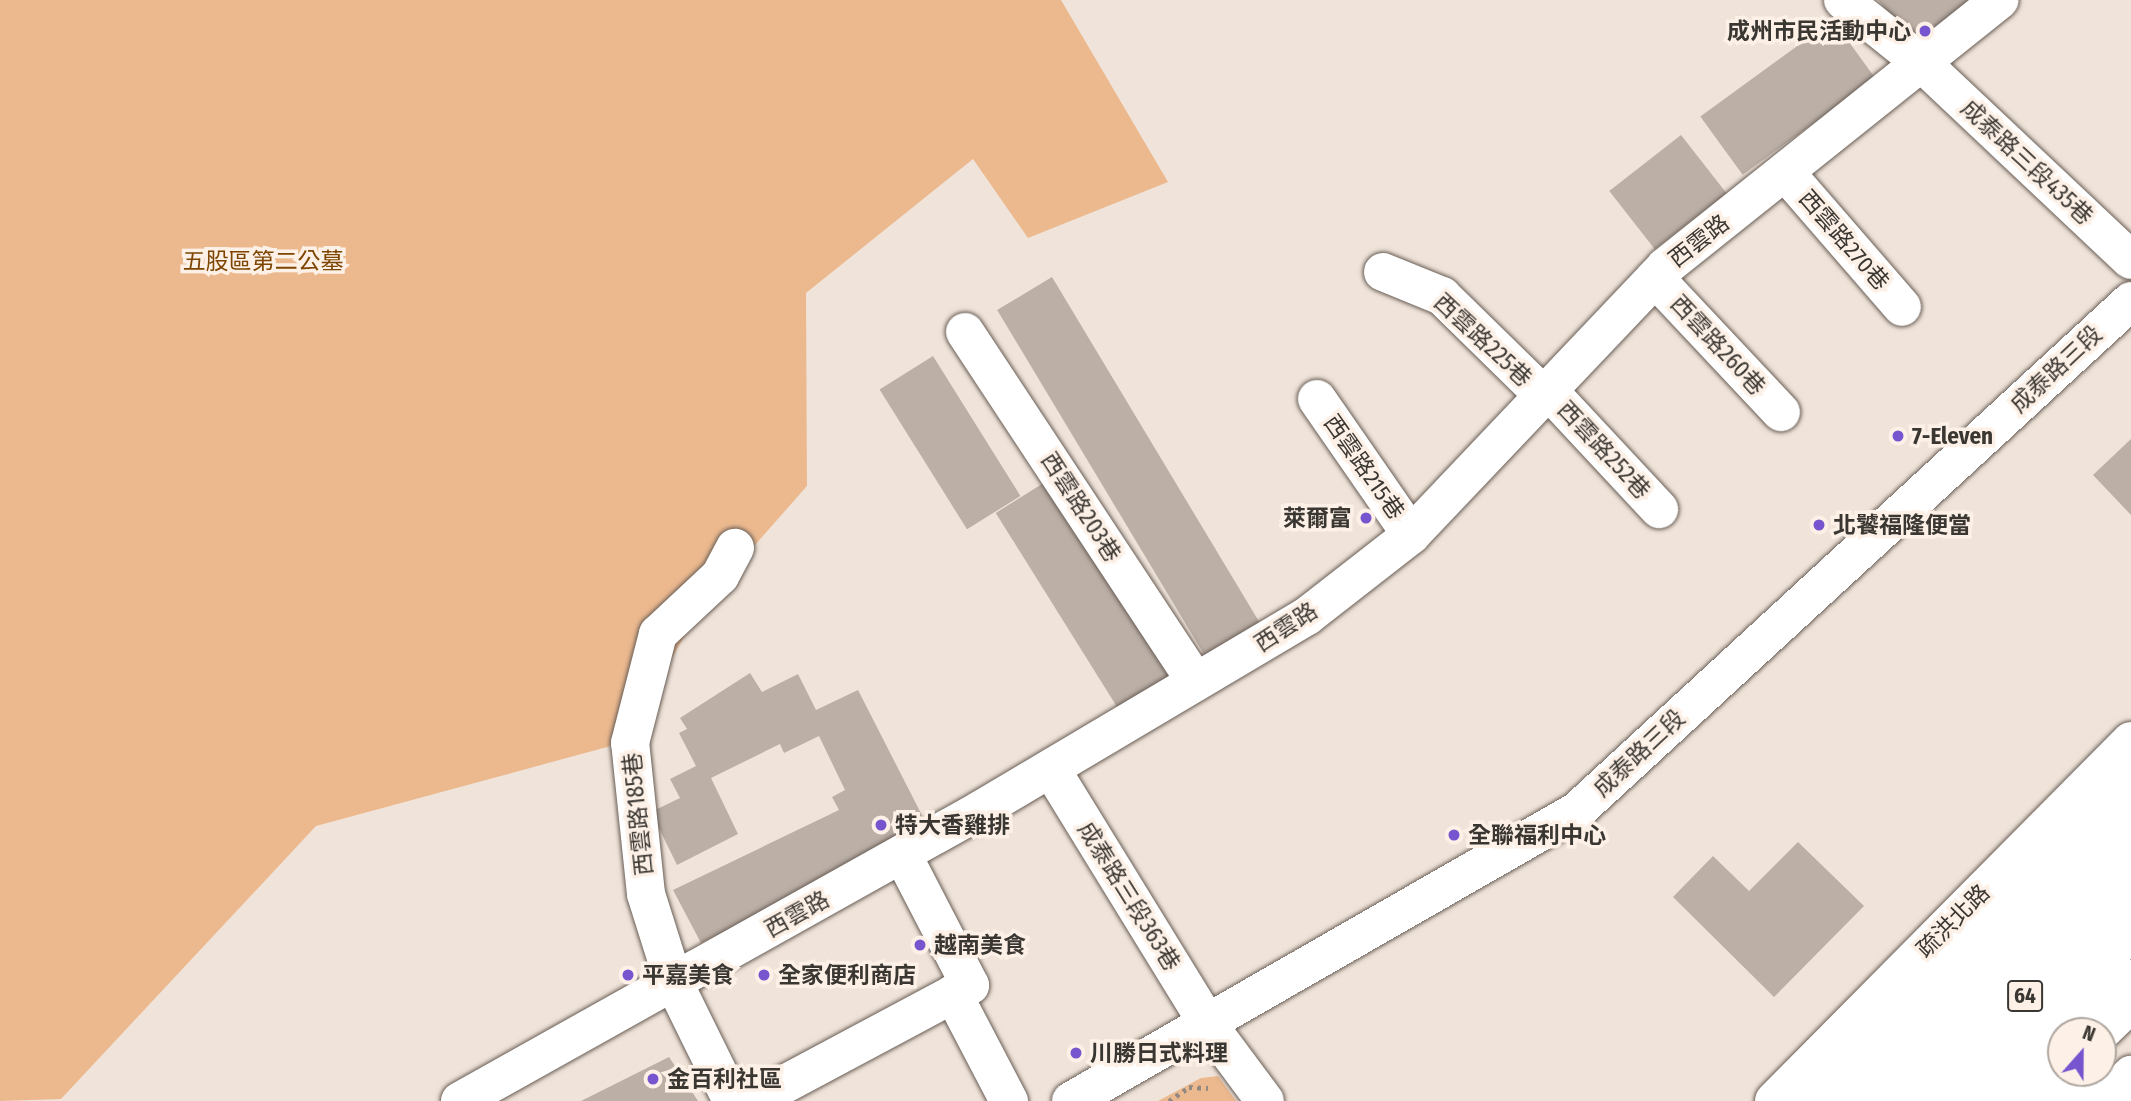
<!DOCTYPE html>
<html>
<head>
<meta charset="utf-8">
<style>
	body { margin:0 }
	#map { position:relative; width:2131px; height:1101px; overflow:hidden; background:#f0e4da; font-family:"Fira Sans Condensed","Noto Sans TC",sans-serif }
	div>[style] { position:absolute }
	.green>* { inset:0; background:#ecb98f }
	.building>* { inset:0; background:#bbafa6; transform-origin:0 0 }
	.path>* { height:4.5px; margin-top:-2.25px; transform-origin:0; background:repeating-linear-gradient(90deg,#918982 0 3.5px,transparent 0 8.5px) }
	.roads { filter:drop-shadow(0 0 2px #685d55) drop-shadow(0 0 2px #685d55) }
	.minor>* { height:38px; margin:-19px; padding:0 19px; transform-origin:19px; border-radius:19px; background:#fff }
	.major>* { height:38px; margin:-19px; padding:0 19px; transform-origin:19px; border-radius:19px; background:#fff }
	.highway>* { height:38px; margin:-19px; padding:0 19px; transform-origin:19px; border-radius:19px; background:#fff }
	.dots>* { width:19px; height:19px; translate:-50% -50%; box-sizing:border-box; border:4px solid #fdf1e7; border-radius:50% }
	span { translate:-50% -50%; white-space:nowrap; text-align:center; line-height:1.15; -webkit-text-stroke:7px #fdf1e7; paint-order:stroke }
	.shield-label span { padding:2px 5px; background:#fdf1e7; border:2px solid; border-radius:5px; -webkit-text-stroke-width:0 }
	.shield-label { font-size:21px; color:#3a3632; font-weight:700 }
	.poi-label { font-size:23px; color:#3a3632; font-weight:700 }
	.right { translate:-100% -50%; text-align:right }
	.left { translate:0 -50%; text-align:left }
	.street-label { font-size:23px; color:#3a3632 }
	.park-label { font-size:23px; color:#7e4501 }
	.north { position:absolute; left:2047px; top:1017px; width:70px; height:70px; box-sizing:border-box; background:#fdf1e7; border:2px solid #afa69f; border-radius:50%; rotate:21deg; font-size:19px; font-weight:700; line-height:28px; text-align:center; color:#3a3632 }
	.north::after { content:''; display:block; margin:auto; width:24px; height:32px; background:#7655cf; clip-path:polygon(50% 0,100% 100%,50% 72%,0 100%) }
</style>
</head>
<body>
<div id="map">
	<div class="green">
		<div style="clip-path:polygon(0 0,1061px 0,1168px 182px,1028px 238px,973px 159px,806px 293px,807px 486px,704px 603px,622px 743px,316px 826px,61px 1099px,0 1101px)"></div>
		<div style="clip-path:polygon(1218px 1076px,1236px 1101px,1158px 1101px,1201px 1078px)"></div>
	</div>
	<div class="building">
		<div style="clip-path:polygon(1878px 0,1981px 0,1921px 50px)"></div>
		<div style="left:1833px;top:20px;width:72px;height:164px;rotate:54deg"></div>
		<div style="left:1681px;top:135px;width:74px;height:91px;rotate:52deg"></div>
		<div style="left:1052px;top:277px;width:408px;height:64px;rotate:59deg"></div>
		<div style="left:933px;top:356px;width:165px;height:63px;rotate:58deg"></div>
		<div style="clip-path:polygon(2131px 439px,2131px 515px,2093px 475px)"></div>
		<div style="left:1050px;top:479px;width:231px;height:64px;rotate:58deg"></div>
		<div style="clip-path:polygon(750px 673px,762px 692px,798px 674px,816px 710px,858px 690px,929px 829px,701px 943px,673px 890px,839px 810px,832px 797px,845px 790px,819px 736px,784px 753px,780px 744px,711px 778px,738px 834px,677px 865px,651px 812px,680px 798px,670px 779px,696px 766px,679px 733px,687px 729px,680px 718px)"></div>
		<div style="clip-path:polygon(1798px 842px,1864px 906px,1774px 997px,1673px 897px,1713px 856px,1749px 891px)"></div>
		<div style="clip-path:polygon(669px 1057px,698px 1101px,581px 1101px)"></div>
	</div>
	<div class="path">
		<div style="left:1169px;top:1101px;width:24px;rotate:-35deg"></div>
		<div style="left:1189px;top:1087px;width:19px;rotate:3deg"></div>
	</div>
	<div class="roads">
		<div class="minor">
			<div style="left:1843px;top:0;width:104px;rotate:38.7deg"></div>
			<div style="left:1924px;top:65px;width:284px;rotate:43.3deg"></div>
			<div style="left:1786px;top:173px;width:177px;rotate:49.1deg"></div>
			<div style="left:1383px;top:272px;width:64px;rotate:22.1deg"></div>
			<div style="left:1442px;top:296px;width:141px;rotate:44.4deg"></div>
			<div style="left:1655px;top:278px;width:184px;rotate:46.8deg"></div>
			<div style="left:965px;top:332px;width:419px;rotate:56.6deg"></div>
			<div style="left:1548px;top:390px;width:163px;rotate:47deg"></div>
			<div style="left:1317px;top:399px;width:165px;rotate:55.3deg"></div>
			<div style="left:1051px;top:769px;width:298px;rotate:58.4deg"></div>
			<div style="left:1207px;top:1023px;width:97px;rotate:53.4deg"></div>
			<div style="left:902px;top:854px;width:148px;rotate:62.6deg"></div>
			<div style="left:970px;top:985px;width:19px;rotate:152deg"></div>
			<div style="left:953px;top:994px;width:121px;rotate:62.4deg"></div>
			<div style="left:2076px;top:1031px;width:76px;rotate:-43.4deg"></div>
			<div style="left:460px;top:1101px;width:598px;rotate:-29.22deg"></div>
			<div style="left:982px;top:809px;width:378px;rotate:-30.7deg"></div>
			<div style="left:1307px;top:616px;width:132px;rotate:-37.9deg"></div>
			<div style="left:1411px;top:535px;width:369px;rotate:-46.5deg"></div>
			<div style="left:1665px;top:267px;width:428px;rotate:-38.6deg"></div>
			<div style="left:732px;top:1101px;width:131px;rotate:-116.2deg"></div>
			<div style="left:674px;top:983px;width:93px;rotate:-107.5deg"></div>
			<div style="left:646px;top:894px;width:152px;rotate:-96deg"></div>
			<div style="left:630px;top:743px;width:113px;rotate:-75.6deg"></div>
			<div style="left:658px;top:634px;width:85px;rotate:-43.1deg"></div>
			<div style="left:720px;top:576px;width:32px;rotate:-62deg"></div>
			<div style="left:753px;top:1101px;width:227px;rotate:-28.1deg"></div>
			<div style="left:1774px;top:1101px;width:507px;rotate:-45.24deg"></div>
			<div style="left:1881px;top:1101px;width:351px;rotate:-44.5deg"></div>
			<div style="left:2003px;top:1101px;width:80px;rotate:-43.5deg"></div>
			<div style="left:2105px;top:1101px;width:37px;rotate:-45deg"></div>
		</div>
		<div class="major">
			<div style="left:1071px;top:1101px;width:583px;rotate:-29.82deg"></div>
			<div style="left:1577px;top:811px;width:753px;rotate:-42.63deg"></div>
		</div>
		<div class="highway">
			<div style="left:2102px;top:1031px;width:40px;rotate:-44deg"></div>
			<div style="left:1804px;top:1101px;width:463px;rotate:-45.1deg"></div>
			<div style="left:1848px;top:1101px;width:402px;rotate:-45.2deg"></div>
			<div style="left:1918px;top:1101px;width:298px;rotate:-44.5deg"></div>
			<div style="left:1963px;top:1101px;width:238px;rotate:-45.2deg"></div>
			<div style="left:2030px;top:1101px;width:43px;rotate:-44.1deg"></div>
			<div style="left:2065px;top:1101px;width:40px;rotate:-44deg"></div>
		</div>
	</div>
	<div class="dots">
		<div style="left:1925px;top:31px;background:#7655cf"></div>
		<div style="left:1898px;top:436px;background:#7655cf"></div>
		<div style="left:1366px;top:518px;background:#7655cf"></div>
		<div style="left:1819px;top:525px;background:#7655cf"></div>
		<div style="left:881px;top:825px;background:#7655cf"></div>
		<div style="left:1454px;top:835px;background:#7655cf"></div>
		<div style="left:920px;top:945px;background:#7655cf"></div>
		<div style="left:628px;top:975px;background:#7655cf"></div>
		<div style="left:764px;top:975px;background:#7655cf"></div>
		<div style="left:1076px;top:1053px;background:#7655cf"></div>
		<div style="left:653px;top:1079px;background:#7655cf"></div>
	</div>
	<div class="shield-label">
		<span style="left:2025px;top:996px">64</span>
	</div>
	<div class="poi-label">
		<span class="right" style="left:1911px;top:31px">成州市民活動中心</span>
		<span class="left" style="left:1912px;top:436px">7-Eleven</span>
		<span class="right" style="left:1352px;top:518px">萊爾富</span>
		<span class="left" style="left:1833px;top:525px">北饕福隆便當</span>
		<span class="left" style="left:895px;top:825px">特大香雞排</span>
		<span class="left" style="left:1468px;top:835px">全聯福利中心</span>
		<span class="left" style="left:934px;top:945px">越南美食</span>
		<span class="left" style="left:642px;top:975px">平嘉美食</span>
		<span class="left" style="left:778px;top:975px">全家便利商店</span>
		<span class="left" style="left:1090px;top:1053px">川勝日式料理</span>
		<span class="left" style="left:667px;top:1079px">金百利社區</span>
	</div>
	<div class="street-label">
		<span style="left:2027px;top:162px;rotate:43deg">成泰路三段435巷</span>
		<span style="left:1844px;top:240px;rotate:49deg">西雲路270巷</span>
		<span style="left:1699px;top:241px;rotate:-38deg">西雲路</span>
		<span style="left:1483px;top:340px;rotate:43deg">西雲路225巷</span>
		<span style="left:1718px;top:345px;rotate:47deg">西雲路260巷</span>
		<span style="left:2056px;top:369px;rotate:-43deg">成泰路三段</span>
		<span style="left:1604px;top:450px;rotate:47deg">西雲路252巷</span>
		<span style="left:1364px;top:467px;rotate:55deg">西雲路215巷</span>
		<span style="left:1081px;top:507px;rotate:57deg">西雲路203巷</span>
		<span style="left:1286px;top:627px;rotate:-33deg">西雲路</span>
		<span style="left:1639px;top:753px;rotate:-43deg">成泰路三段</span>
		<span style="left:638px;top:814px;rotate:-96deg">西雲路185巷</span>
		<span style="left:1129px;top:896px;rotate:58deg">成泰路三段363巷</span>
		<span style="left:797px;top:914px;rotate:-29deg">西雲路</span>
		<span style="left:1953px;top:921px;rotate:-45deg">疏洪北路</span>
	</div>
	<div class="park-label">
		<span style="left:263px;top:261px">五股區第二公墓</span>
	</div>
	<div class="north">N</div>
</div>
</body>
</html>
